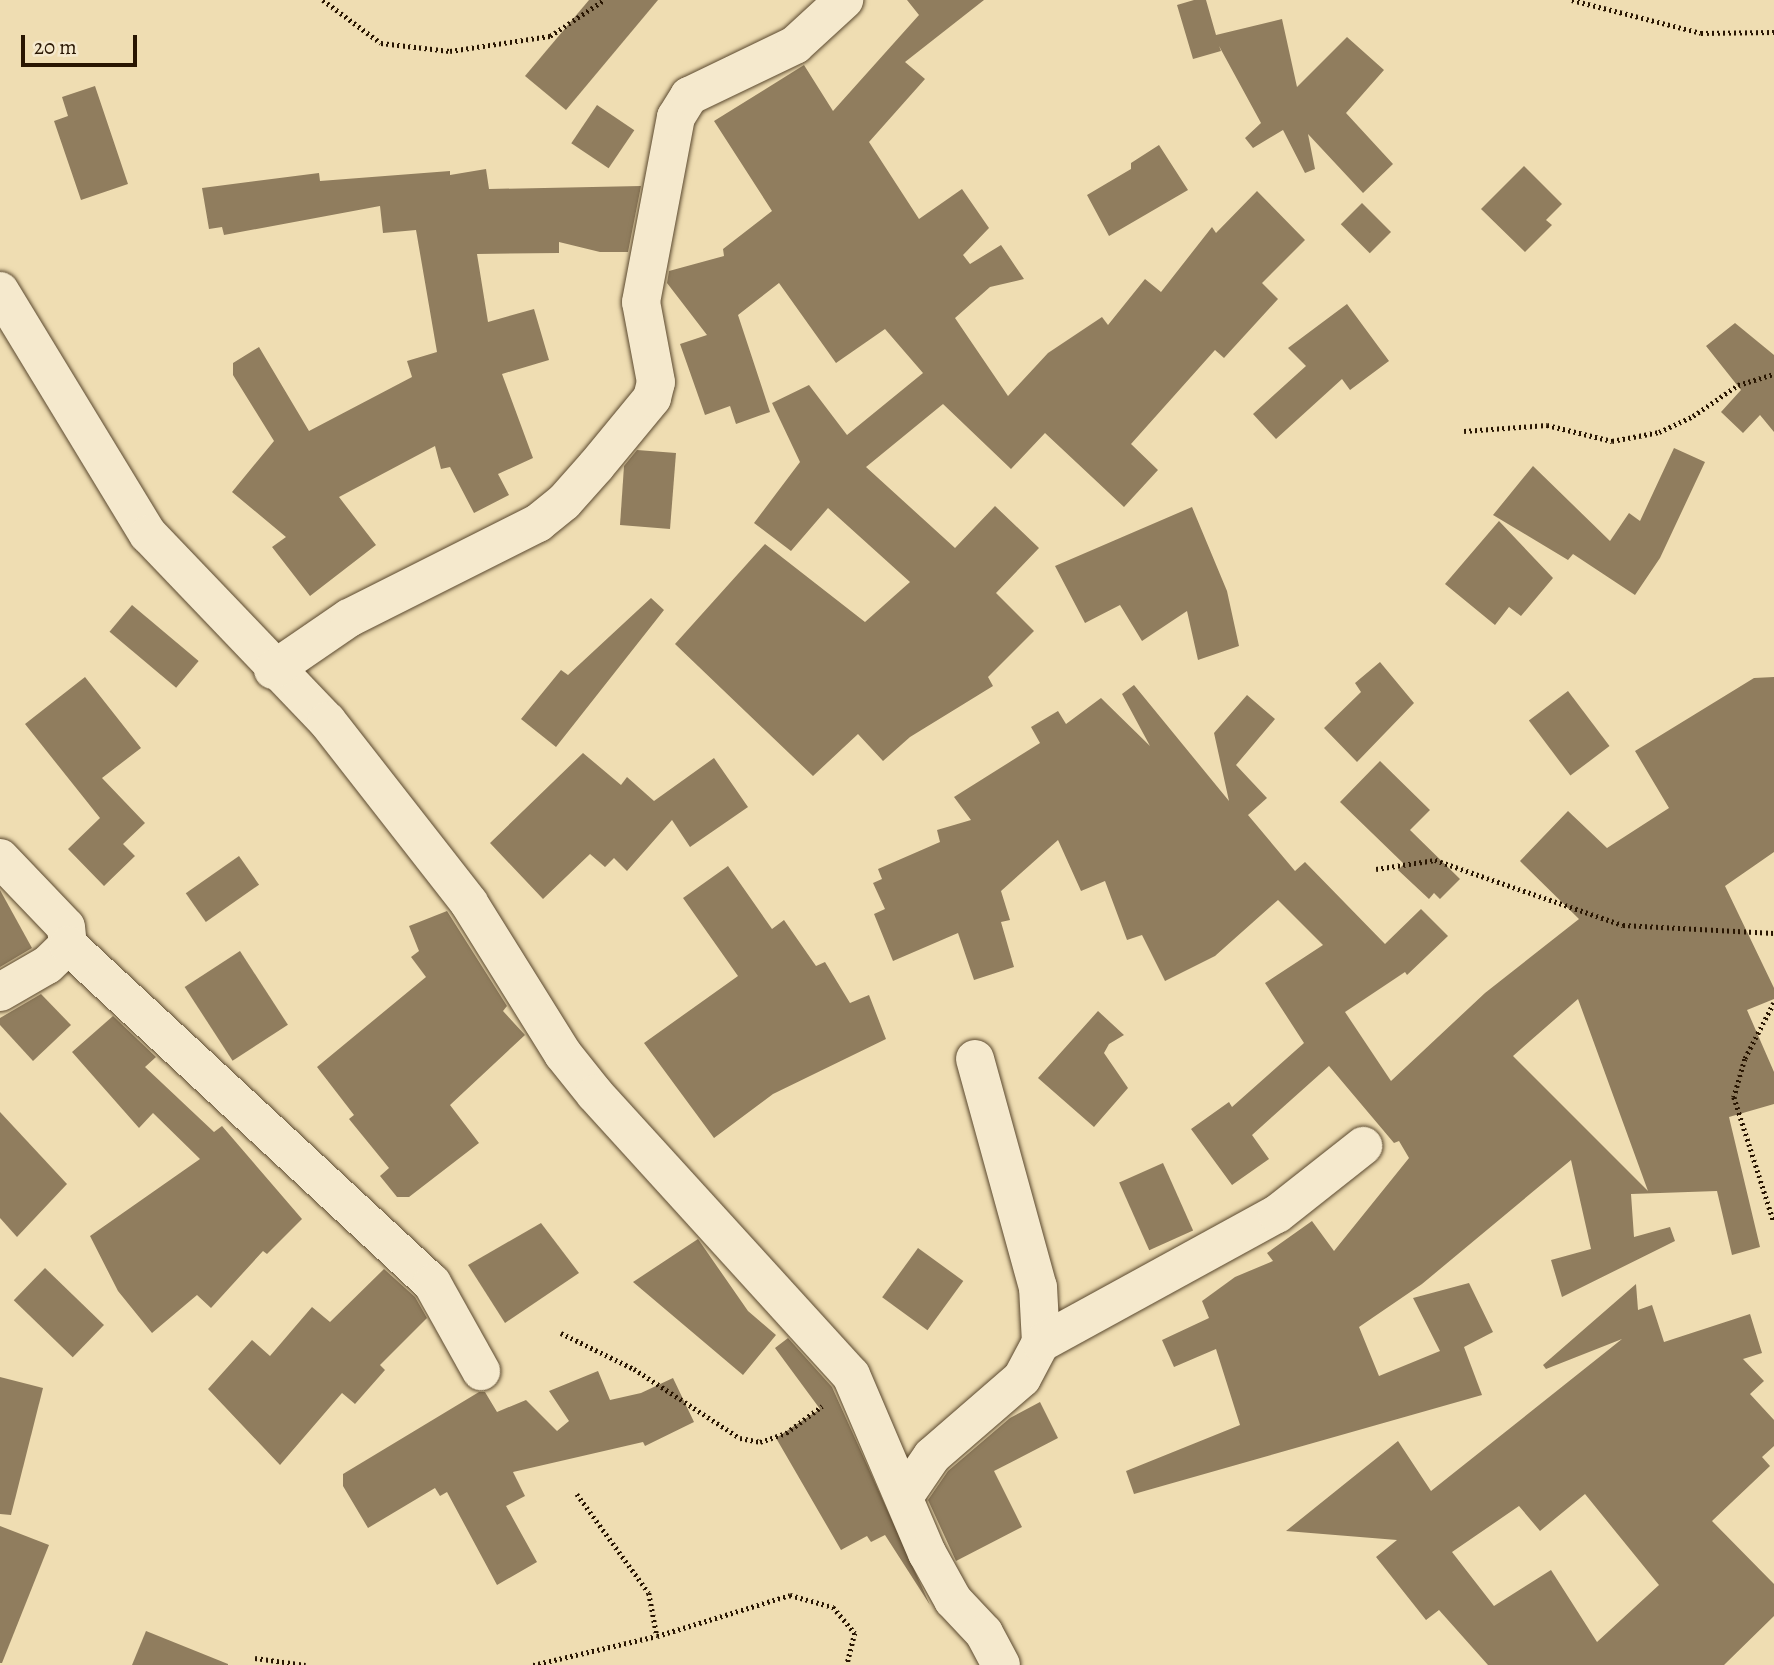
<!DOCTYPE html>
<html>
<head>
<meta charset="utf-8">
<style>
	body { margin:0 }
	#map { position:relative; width:1774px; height:1665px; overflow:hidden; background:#efddb2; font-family:Alegreya,serif }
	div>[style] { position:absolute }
	.building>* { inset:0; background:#907d5e; transform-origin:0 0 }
	.path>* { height:4.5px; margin-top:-2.25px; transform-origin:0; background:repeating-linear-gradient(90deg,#291602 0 2px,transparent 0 5.5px) }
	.roads { filter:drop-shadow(0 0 2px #5a482e) drop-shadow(0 0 2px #5a482e) }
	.street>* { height:38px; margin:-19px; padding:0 19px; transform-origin:19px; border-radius:19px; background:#f5e9cd }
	span { translate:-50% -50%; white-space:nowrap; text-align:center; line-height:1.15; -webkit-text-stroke:6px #f5e9cd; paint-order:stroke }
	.scale { position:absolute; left:21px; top:35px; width:116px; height:32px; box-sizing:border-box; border:4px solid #291602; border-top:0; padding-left:9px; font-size:21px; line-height:24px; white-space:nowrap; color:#291602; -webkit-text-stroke:5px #f5e9cd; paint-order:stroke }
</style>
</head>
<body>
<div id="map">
	<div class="building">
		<div style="clip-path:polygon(589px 0,658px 0,566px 110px,525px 76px)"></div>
		<div style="clip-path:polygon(907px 0,984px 0,905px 62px,925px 79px,869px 142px,919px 219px,962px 189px,989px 228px,963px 255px,970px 264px,1001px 245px,1024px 279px,990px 287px,955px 318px,1008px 396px,1048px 353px,1102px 317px,1108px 325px,1145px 279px,1161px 292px,1212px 227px,1216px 233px,1257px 191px,1305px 240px,1262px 283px,1278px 299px,1224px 358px,1215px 350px,1131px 444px,1158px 470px,1124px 507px,1045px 433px,1011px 469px,943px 404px,866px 467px,955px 548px,995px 506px,1039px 548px,996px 593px,1034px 631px,988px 677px,993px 686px,910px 737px,883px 761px,858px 734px,813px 776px,675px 644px,765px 544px,865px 622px,910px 582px,828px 508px,791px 551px,754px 523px,800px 462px,772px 403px,809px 385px,847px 435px,923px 373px,885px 329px,836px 363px,779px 283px,738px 315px,770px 412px,736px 424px,730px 406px,705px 415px,680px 344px,707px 335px,667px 283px,669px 271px,724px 256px,723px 249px,772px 211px,714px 121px,804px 65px,833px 111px,919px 15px)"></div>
		<div style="clip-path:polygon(1194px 0,1206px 0,1216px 35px,1282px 19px,1297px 87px,1347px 37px,1384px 70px,1346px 113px,1393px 164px,1363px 193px,1308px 134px,1315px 169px,1305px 173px,1283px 130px,1253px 148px,1245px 138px,1261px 123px,1219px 46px,1221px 51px,1193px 59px,1177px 5px)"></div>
		<div style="clip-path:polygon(95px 86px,128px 184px,81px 200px,54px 121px,68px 116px,62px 97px)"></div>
		<div style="left:597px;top:105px;width:45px;height:46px;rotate:34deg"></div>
		<div style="clip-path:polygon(1159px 145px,1188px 190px,1109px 236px,1087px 195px,1131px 169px,1131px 163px)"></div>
		<div style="clip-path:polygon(1524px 166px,1562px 204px,1546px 220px,1552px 225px,1525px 252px,1481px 209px)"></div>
		<div style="clip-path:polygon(486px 169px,489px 189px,641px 186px,628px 252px,600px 252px,559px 242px,559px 253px,477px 254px,488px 322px,534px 309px,549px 360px,502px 374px,533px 458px,498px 474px,509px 495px,474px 513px,450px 467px,441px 469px,435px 446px,339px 497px,376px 545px,310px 596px,272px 547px,286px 537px,232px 492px,274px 441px,233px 375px,233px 363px,259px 347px,309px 431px,412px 377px,407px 361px,437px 352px,416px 230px,383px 233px,380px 206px,224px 235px,222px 227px,209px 229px,202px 188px,319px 173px,320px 181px,450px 171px,450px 175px)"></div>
		<div style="left:1362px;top:203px;width:41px;height:30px;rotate:45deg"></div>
		<div style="clip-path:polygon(1347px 304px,1389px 361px,1350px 390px,1342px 379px,1276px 439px,1253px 414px,1306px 366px,1288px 348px)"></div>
		<div style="clip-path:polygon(1735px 323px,1774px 355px,1774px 432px,1760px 415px,1743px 433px,1721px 412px,1741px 390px,1706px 346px)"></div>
		<div style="clip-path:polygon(1674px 448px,1705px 462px,1660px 558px,1635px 595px,1573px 554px,1568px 560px,1493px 515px,1533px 466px,1610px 541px,1629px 513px,1640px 521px)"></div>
		<div style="clip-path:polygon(637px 450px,676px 453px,670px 529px,620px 525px,624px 466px)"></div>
		<div style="clip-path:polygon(1192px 507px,1227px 591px,1239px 646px,1198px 660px,1187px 611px,1142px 641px,1120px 605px,1085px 623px,1055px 566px)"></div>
		<div style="clip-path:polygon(1499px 521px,1553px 578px,1521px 616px,1509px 607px,1495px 625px,1445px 584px)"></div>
		<div style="clip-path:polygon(651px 598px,664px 610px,556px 747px,521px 719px,561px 670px,568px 675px)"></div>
		<div style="left:132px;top:605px;width:87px;height:35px;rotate:40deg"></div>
		<div style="clip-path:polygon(1380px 662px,1414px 703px,1357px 762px,1324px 728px,1361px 692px,1355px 683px)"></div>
		<div style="clip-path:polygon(85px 677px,141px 748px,102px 778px,145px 823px,123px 844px,135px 856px,104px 886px,68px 849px,100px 818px,25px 724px)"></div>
		<div style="clip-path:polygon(evenodd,1774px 677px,1774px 852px,1725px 886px,1774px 988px,1774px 999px,1747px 1010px,1774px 1072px,1774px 1104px,1729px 1117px,1760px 1247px,1732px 1255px,1717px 1191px,1631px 1194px,1634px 1237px,1670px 1227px,1675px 1241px,1562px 1297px,1551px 1260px,1591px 1249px,1571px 1160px,1422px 1284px,1359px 1327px,1379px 1376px,1440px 1351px,1413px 1298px,1469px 1283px,1493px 1332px,1464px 1347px,1482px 1395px,1134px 1494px,1126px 1471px,1240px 1425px,1216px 1349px,1174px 1367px,1162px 1340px,1209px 1318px,1202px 1301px,1235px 1277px,1273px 1261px,1267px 1253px,1312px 1221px,1334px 1251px,1409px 1158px,1399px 1141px,1394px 1143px,1329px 1066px,1252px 1135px,1269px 1159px,1232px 1185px,1191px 1129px,1229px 1102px,1232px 1107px,1304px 1043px,1265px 983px,1323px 945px,1278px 900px,1215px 956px,1165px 981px,1142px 935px,1127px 940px,1105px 881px,1081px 891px,1058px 840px,1001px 891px,1010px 920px,1001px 922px,1014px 967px,974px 980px,958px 933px,893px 961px,874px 914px,885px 909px,873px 883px,882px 879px,878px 869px,940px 842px,937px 830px,971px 820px,954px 797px,1040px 743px,1031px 727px,1058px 711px,1066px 724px,1101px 698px,1150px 746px,1122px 694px,1134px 685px,1229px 801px,1214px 733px,1247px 695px,1275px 719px,1236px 765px,1267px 798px,1248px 815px,1295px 871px,1305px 862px,1385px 944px,1421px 909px,1448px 936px,1407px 975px,1405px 972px,1345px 1012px,1391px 1081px,1485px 993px,1579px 919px,1520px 861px,1568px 811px,1607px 848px,1669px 808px,1635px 751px,1754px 678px,1774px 677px,1578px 999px,1648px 1191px,1513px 1056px,1578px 999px)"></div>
		<div style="left:1568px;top:691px;width:69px;height:49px;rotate:53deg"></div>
		<div style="clip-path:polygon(583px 753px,621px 785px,627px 777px,654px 801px,714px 758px,748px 807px,690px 847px,672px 820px,627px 871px,614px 858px,605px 867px,590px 854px,543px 899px,490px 843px)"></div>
		<div style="clip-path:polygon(1380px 761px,1430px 810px,1410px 830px,1460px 879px,1440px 899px,1434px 893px,1429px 899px,1398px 870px,1404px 864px,1340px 802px)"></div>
		<div style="left:239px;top:856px;width:35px;height:65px;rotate:55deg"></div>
		<div style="clip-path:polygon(728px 866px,772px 929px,784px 920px,816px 966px,825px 962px,850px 1003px,869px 995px,886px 1039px,773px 1094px,714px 1138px,644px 1043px,738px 976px,683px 898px)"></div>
		<div style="clip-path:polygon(0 890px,32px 948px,0 967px)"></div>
		<div style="clip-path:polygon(447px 911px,507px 1006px,503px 1011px,525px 1035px,450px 1105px,479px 1143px,409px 1197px,397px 1197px,380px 1176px,389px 1168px,349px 1119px,354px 1115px,317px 1067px,426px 977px,411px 957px,419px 951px,409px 926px)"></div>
		<div style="left:240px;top:951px;width:88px;height:66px;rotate:57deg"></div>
		<div style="clip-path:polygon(41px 994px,71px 1025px,33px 1061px,0 1025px,0 1018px)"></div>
		<div style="clip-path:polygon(1098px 1011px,1124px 1035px,1109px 1044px,1104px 1053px,1128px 1088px,1094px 1127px,1038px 1078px)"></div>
		<div style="clip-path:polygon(113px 1016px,156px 1057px,145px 1067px,214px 1132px,222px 1126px,302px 1219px,267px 1254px,263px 1251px,211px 1308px,197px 1295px,152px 1333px,118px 1291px,90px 1236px,200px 1159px,153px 1113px,139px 1128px,72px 1052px)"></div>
		<div style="clip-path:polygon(0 1112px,67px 1184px,17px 1237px,0 1218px)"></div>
		<div style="left:1163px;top:1163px;width:74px;height:48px;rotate:66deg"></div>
		<div style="clip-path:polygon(541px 1223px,579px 1273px,505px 1323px,468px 1265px)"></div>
		<div style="clip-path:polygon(698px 1239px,748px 1311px,776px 1335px,743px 1375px,633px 1282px)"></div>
		<div style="left:918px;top:1248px;width:56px;height:61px;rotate:36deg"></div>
		<div style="left:45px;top:1268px;width:82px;height:45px;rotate:44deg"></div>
		<div style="clip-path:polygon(384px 1269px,415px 1297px,427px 1318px,380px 1365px,385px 1370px,355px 1404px,342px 1393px,280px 1465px,208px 1389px,252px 1340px,270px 1356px,312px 1307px,330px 1322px)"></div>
		<div style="clip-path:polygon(evenodd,1636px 1284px,1638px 1310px,1652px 1305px,1664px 1342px,1750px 1314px,1762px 1353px,1743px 1359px,1764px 1381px,1750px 1394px,1774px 1420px,1774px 1446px,1762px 1457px,1770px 1466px,1712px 1521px,1774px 1584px,1774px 1616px,1724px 1665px,1488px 1665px,1439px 1610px,1426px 1620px,1376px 1557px,1397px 1540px,1286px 1531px,1398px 1441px,1431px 1491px,1622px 1339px,1546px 1369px,1543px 1365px,1636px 1284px,1585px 1494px,1659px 1585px,1597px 1642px,1551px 1570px,1494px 1606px,1452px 1552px,1519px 1506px,1540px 1531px,1585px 1494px)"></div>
		<div style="clip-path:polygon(788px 1338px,832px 1387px,930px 1605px,885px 1535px,871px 1542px,867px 1536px,841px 1550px,776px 1438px,820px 1409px,775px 1348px)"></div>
		<div style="clip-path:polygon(598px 1371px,610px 1400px,641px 1393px,673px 1378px,694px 1422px,645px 1446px,643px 1442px,513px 1472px,525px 1496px,506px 1506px,537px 1562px,497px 1585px,447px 1492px,440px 1496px,435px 1488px,368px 1528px,343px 1486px,343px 1474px,479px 1392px,485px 1392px,497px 1412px,526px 1400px,557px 1431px,569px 1421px,549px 1391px)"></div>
		<div style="clip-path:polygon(0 1377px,43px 1388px,11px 1515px,0 1514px)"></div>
		<div style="clip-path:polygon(1040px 1402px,1058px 1438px,994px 1471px,1022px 1527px,956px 1561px,928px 1500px,948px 1471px,1010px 1418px)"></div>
		<div style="clip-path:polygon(0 1526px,49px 1545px,2px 1663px,0 1663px)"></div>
		<div style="clip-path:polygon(146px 1631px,228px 1664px,228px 1665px,132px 1665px)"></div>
	</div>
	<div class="path">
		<div style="left:323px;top:0;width:72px;rotate:36.6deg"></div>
		<div style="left:381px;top:43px;width:69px;rotate:6.6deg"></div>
		<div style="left:450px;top:51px;width:101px;rotate:-8.5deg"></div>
		<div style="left:550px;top:36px;width:65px;rotate:-33.7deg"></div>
		<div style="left:1572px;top:0;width:133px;rotate:14.3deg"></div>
		<div style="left:1701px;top:33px;width:73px;rotate:-0.8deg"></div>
		<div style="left:1464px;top:431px;width:83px;rotate:-4.1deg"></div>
		<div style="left:1547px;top:425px;width:67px;rotate:13.8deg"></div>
		<div style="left:1612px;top:441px;width:48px;rotate:-10.8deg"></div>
		<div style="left:1659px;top:432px;width:38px;rotate:-25deg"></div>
		<div style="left:1693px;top:416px;width:55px;rotate:-34.6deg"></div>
		<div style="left:1738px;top:385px;width:38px;rotate:-17deg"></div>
		<div style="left:1376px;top:869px;width:60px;rotate:-8.7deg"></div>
		<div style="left:1435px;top:860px;width:199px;rotate:19.1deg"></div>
		<div style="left:1623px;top:925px;width:151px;rotate:3deg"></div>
		<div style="left:1774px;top:1003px;width:63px;rotate:117.4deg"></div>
		<div style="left:1745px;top:1059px;width:40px;rotate:106deg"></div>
		<div style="left:1734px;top:1097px;width:131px;rotate:72.3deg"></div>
		<div style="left:561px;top:1333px;width:81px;rotate:26.3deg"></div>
		<div style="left:634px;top:1369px;width:126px;rotate:33.1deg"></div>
		<div style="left:740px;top:1438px;width:20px;rotate:11deg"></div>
		<div style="left:760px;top:1442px;width:28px;rotate:-19deg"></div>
		<div style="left:786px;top:1433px;width:45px;rotate:-36.9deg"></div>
		<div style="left:577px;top:1494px;width:122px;rotate:54deg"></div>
		<div style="left:649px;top:1593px;width:44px;rotate:79.5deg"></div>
		<div style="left:255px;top:1658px;width:51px;rotate:7.8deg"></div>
		<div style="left:533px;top:1665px;width:127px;rotate:-13.2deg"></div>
		<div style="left:657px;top:1636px;width:139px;rotate:-17.1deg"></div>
		<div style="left:790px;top:1595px;width:45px;rotate:15.6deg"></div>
		<div style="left:833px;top:1607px;width:34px;rotate:50deg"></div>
		<div style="left:855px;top:1633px;width:33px;rotate:104deg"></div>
	</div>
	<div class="roads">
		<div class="street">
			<div style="left:0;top:291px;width:285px;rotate:58.7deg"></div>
			<div style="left:148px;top:534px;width:259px;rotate:46.3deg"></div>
			<div style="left:327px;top:721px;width:231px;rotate:52deg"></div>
			<div style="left:469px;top:903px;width:178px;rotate:58.1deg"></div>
			<div style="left:563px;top:1054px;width:51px;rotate:51.3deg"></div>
			<div style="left:595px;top:1094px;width:380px;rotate:47.7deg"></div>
			<div style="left:851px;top:1375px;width:194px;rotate:66.9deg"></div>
			<div style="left:927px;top:1553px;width:54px;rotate:61deg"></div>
			<div style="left:953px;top:1600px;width:45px;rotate:46.8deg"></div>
			<div style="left:984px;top:1633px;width:36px;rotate:62deg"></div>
			<div style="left:273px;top:670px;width:92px;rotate:-34.4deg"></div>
			<div style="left:349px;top:618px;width:212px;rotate:-26.7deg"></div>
			<div style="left:538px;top:523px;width:33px;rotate:-39deg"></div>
			<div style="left:564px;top:502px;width:48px;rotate:-48.4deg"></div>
			<div style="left:596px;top:466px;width:88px;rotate:-50.5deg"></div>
			<div style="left:652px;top:398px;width:16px;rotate:-76deg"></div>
			<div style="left:656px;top:382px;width:81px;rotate:-100.6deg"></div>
			<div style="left:641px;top:302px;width:188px;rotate:-79.3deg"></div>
			<div style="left:676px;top:117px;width:25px;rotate:-58deg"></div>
			<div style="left:689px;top:96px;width:118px;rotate:-25.7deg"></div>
			<div style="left:795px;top:45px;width:67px;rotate:-42.6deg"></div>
			<div style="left:0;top:858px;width:95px;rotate:46.3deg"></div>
			<div style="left:66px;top:927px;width:18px;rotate:84deg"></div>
			<div style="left:68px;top:945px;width:29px;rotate:136deg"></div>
			<div style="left:47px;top:965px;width:54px;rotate:150.1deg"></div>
			<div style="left:68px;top:945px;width:497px;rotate:42.9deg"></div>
			<div style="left:432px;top:1283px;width:101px;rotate:60.9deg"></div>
			<div style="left:975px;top:1059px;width:237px;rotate:74.6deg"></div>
			<div style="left:1038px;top:1287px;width:56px;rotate:86.9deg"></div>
			<div style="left:906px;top:1494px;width:46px;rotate:-55.6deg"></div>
			<div style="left:932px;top:1456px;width:119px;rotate:-40.9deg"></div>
			<div style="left:1022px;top:1378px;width:40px;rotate:-62deg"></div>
			<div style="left:1041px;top:1343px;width:269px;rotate:-28.7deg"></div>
			<div style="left:1277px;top:1214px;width:110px;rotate:-38.3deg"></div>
		</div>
	</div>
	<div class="scale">20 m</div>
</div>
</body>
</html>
